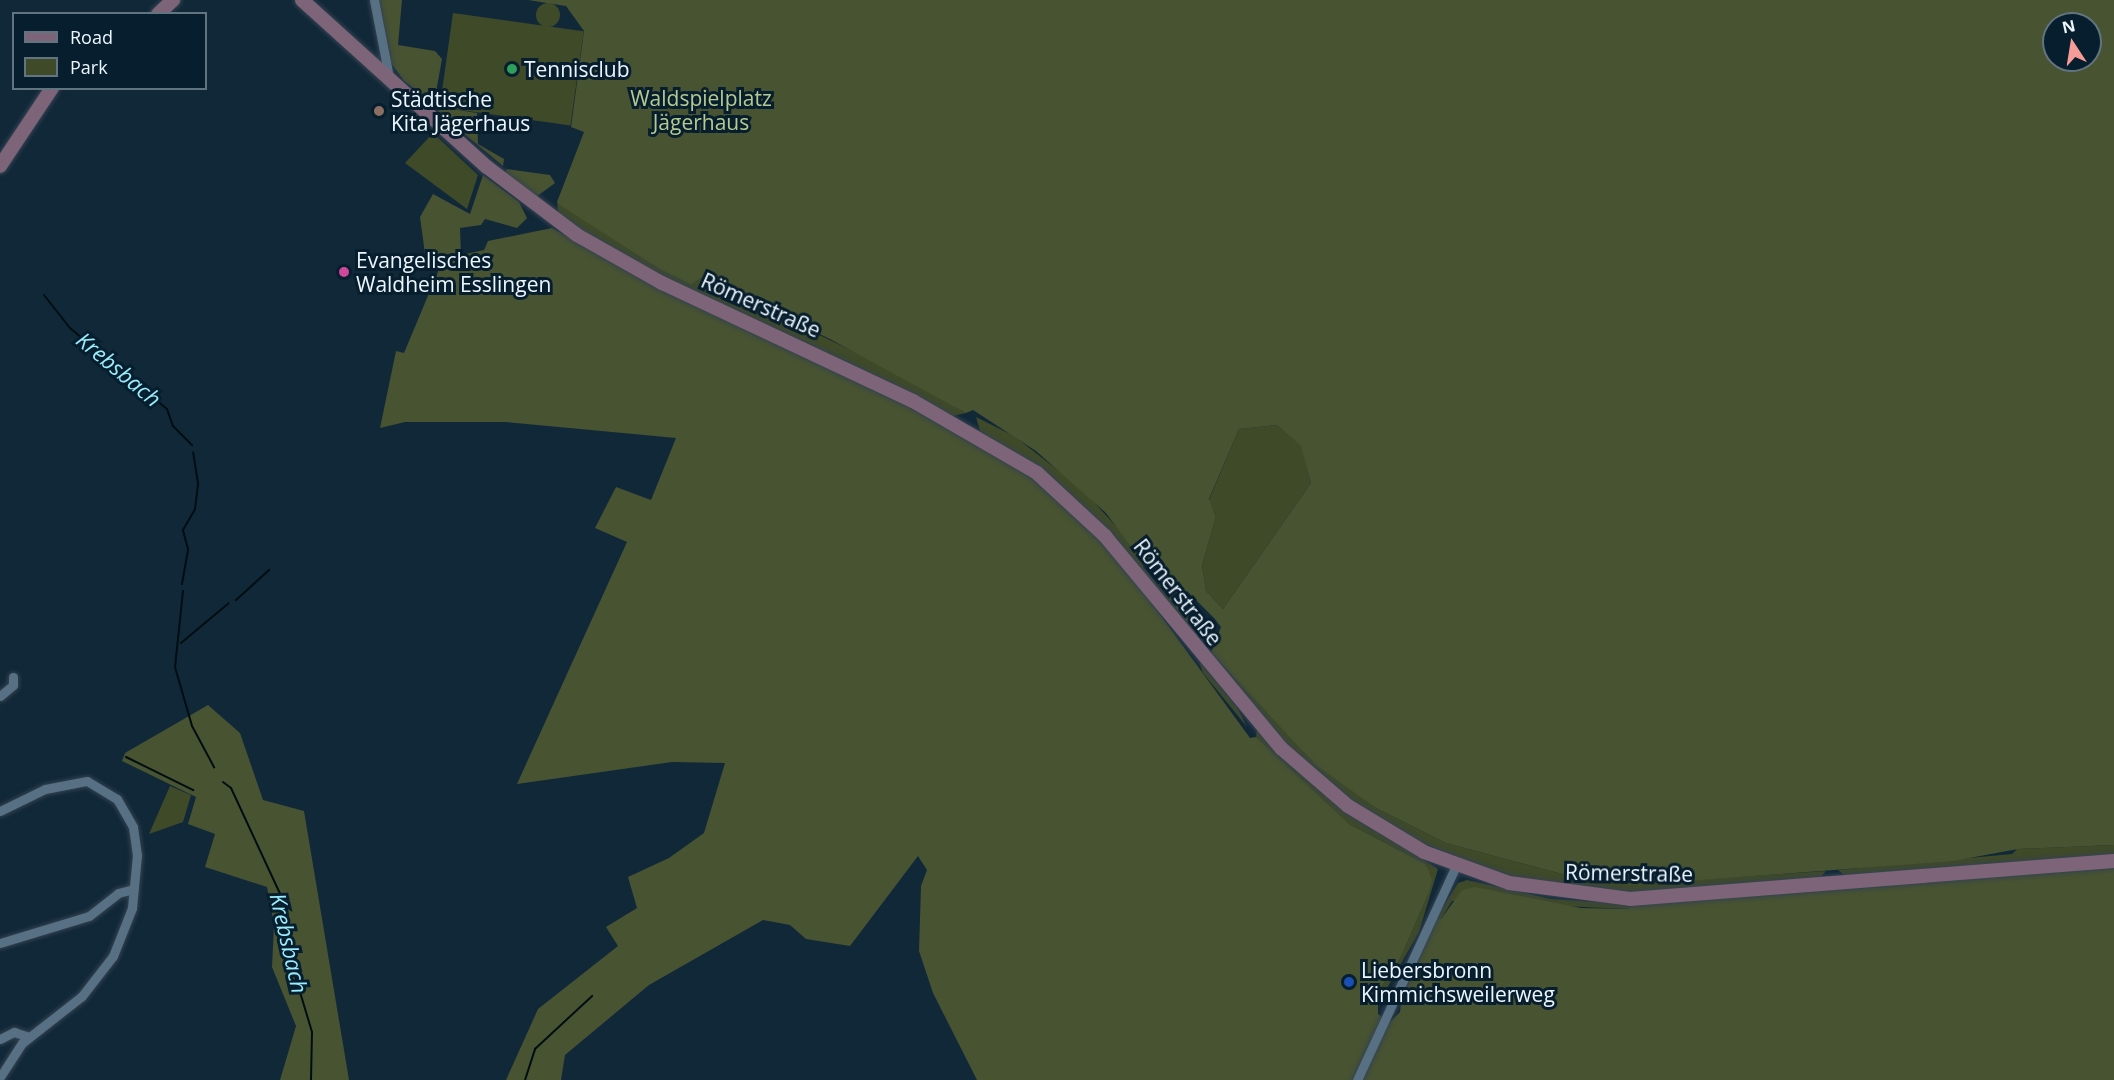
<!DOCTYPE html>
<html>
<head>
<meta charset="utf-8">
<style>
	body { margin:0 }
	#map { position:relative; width:2114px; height:1080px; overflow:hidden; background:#112839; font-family:"Open Sans",sans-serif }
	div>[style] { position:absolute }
	.green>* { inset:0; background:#3f4a29; transform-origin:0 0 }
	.round { border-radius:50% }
	.forest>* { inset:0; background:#485332 }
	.stream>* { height:2px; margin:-1px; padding:0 1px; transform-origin:1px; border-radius:1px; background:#000e12 }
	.roads { filter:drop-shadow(0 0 2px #344350) drop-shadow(0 0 2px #344350) }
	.street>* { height:9px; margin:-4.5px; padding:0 4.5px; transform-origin:4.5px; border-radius:4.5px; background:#587084 }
	.secondary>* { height:14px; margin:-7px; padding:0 7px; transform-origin:7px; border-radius:7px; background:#7e6478 }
	.dots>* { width:16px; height:16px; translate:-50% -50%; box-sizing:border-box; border:3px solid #071e2e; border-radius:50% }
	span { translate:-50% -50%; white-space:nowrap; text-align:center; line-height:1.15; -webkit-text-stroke:6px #071e2e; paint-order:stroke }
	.poi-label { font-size:21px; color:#edf6fd }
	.left { translate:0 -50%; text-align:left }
	.park-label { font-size:21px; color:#b6ca8e }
	.street-label { font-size:21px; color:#edf6fd }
	.water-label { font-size:22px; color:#98ecfb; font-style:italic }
	.legend { position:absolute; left:12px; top:12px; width:195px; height:78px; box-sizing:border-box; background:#071e2e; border:2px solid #637481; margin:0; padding:8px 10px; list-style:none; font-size:18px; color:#edf6fd }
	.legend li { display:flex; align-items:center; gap:12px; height:30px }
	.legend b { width:30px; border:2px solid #637481 }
	.north { position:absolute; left:2042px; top:12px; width:60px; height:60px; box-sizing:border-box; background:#071e2e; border:2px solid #637481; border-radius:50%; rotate:348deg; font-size:16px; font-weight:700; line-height:24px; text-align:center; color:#edf6fd }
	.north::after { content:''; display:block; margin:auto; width:21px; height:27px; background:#f59b98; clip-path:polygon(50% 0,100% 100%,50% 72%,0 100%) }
</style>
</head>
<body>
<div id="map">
	<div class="green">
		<div class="round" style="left:536px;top:3px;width:24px;height:24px"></div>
		<div style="left:453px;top:13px;width:132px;height:95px;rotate:8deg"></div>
		<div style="clip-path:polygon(433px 133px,478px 175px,467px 209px,405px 163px)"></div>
		<div style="clip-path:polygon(557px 202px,659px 269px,691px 285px,701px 278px,890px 369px,966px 413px,953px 416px,678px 285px,572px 224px,558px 212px)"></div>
		<div style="clip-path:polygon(976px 417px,1014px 436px,1082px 489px,1145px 558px,1143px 567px,1198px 635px,1202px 632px,1201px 638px,1198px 639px,1084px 507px,1041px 469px,980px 431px)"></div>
		<div style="clip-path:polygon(1277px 425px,1302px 446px,1311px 483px,1223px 609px,1206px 591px,1202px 565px,1216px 517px,1209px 500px,1239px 429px)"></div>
		<div style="clip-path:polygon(1211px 653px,1318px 766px,1374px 807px,1446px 843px,1588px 881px,1647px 883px,1826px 871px,1820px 878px,1663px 893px,1603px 892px,1507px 876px,1420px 842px,1345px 797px,1267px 726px)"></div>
		<div style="clip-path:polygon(1199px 661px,1237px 707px,1247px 727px,1203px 673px)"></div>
		<div style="clip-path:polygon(1257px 730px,1345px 810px,1438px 869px,1419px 932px,1386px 990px,1378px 992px,1400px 959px,1428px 895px,1426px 864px,1349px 824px,1288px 772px,1256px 737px)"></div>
		<div style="clip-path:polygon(170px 786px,191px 795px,183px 822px,149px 834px)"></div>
		<div style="clip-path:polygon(2114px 845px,2114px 856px,1847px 877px,1838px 870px,2012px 854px,2017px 849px)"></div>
		<div style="clip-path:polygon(1467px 880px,1551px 899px,1631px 904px,1628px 909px,1452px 901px,1441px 919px,1437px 917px,1458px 883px)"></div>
	</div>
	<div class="forest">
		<div style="clip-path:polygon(378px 0,402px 0,398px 45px,435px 51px,442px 59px,434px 103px,404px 81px,388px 59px)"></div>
		<div style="clip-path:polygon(evenodd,528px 0,2114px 0,2114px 845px,2018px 849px,1953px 861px,1688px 881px,1588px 881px,1446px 843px,1374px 807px,1317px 766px,1211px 653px,1221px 627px,1214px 618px,1187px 591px,1177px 599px,1202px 632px,1197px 636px,1106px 513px,1036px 451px,973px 410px,966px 413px,830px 339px,701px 278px,691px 285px,659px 269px,560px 205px,557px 202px,584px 132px,571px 127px,584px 31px,566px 6px,528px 0,2054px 24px,2090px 24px,2090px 60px,2054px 60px,2054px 24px,528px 0,1277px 425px,1301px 446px,1311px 483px,1223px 609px,1206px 591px,1202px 565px,1216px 517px,1209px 499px,1239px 429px,1277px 425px)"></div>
		<div style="clip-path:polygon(440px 107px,477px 113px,478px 144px,504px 159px,503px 166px,438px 112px)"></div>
		<div style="clip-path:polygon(507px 169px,550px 175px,555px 183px,536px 197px,505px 173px)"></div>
		<div style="clip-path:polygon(483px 175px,519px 202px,527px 218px,517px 228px,485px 219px,481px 225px,460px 228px,461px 255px,484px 250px,488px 241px,552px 228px,642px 279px,950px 426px,1052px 490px,1124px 565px,1250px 738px,1256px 737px,1349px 824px,1426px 864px,1432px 880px,1428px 895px,1400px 959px,1378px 992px,1378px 1014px,1389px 1023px,1400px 1012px,1402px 991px,1437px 917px,1441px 919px,1462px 890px,1475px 887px,1581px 908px,1628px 909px,1632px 904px,2114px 865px,2114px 1080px,977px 1080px,933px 993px,919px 951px,921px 886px,927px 870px,918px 856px,850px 946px,806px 939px,790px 925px,763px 920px,649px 985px,565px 1055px,561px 1080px,506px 1080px,538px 1009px,618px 946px,606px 927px,637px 908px,628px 877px,669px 858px,704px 833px,725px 763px,672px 762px,517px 784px,627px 542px,595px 528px,616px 487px,651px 500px,676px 438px,506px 422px,405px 422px,380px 428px,396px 351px,404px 353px,440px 267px,426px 261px,420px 217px,433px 194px,470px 214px)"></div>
		<div style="clip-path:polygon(208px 705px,240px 733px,263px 800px,304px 811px,349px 1080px,280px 1080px,296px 1026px,272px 967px,274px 925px,267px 887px,205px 867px,215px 834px,188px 824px,196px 797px,122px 761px,125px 753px)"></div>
	</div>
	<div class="stream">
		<div style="left:44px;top:295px;width:42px;rotate:51.8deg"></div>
		<div style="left:70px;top:328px;width:126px;rotate:39.9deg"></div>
		<div style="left:167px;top:409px;width:18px;rotate:71deg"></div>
		<div style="left:173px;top:426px;width:27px;rotate:45deg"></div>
		<div style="left:182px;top:584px;width:36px;rotate:-80deg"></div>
		<div style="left:188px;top:549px;width:20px;rotate:-105deg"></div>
		<div style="left:183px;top:530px;width:24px;rotate:-60deg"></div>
		<div style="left:195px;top:509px;width:26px;rotate:-83deg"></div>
		<div style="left:198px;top:483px;width:31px;rotate:-99deg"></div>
		<div style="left:183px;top:591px;width:76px;rotate:96deg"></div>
		<div style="left:175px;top:667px;width:61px;rotate:73.9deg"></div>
		<div style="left:192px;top:726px;width:47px;rotate:61.8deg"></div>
		<div style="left:236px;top:600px;width:45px;rotate:-42.3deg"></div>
		<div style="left:181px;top:643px;width:62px;rotate:-39.8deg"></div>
		<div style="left:126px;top:757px;width:75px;rotate:26.2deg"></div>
		<div style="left:223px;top:782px;width:10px;rotate:37deg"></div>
		<div style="left:231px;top:788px;width:121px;rotate:65.1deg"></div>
		<div style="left:282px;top:898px;width:44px;rotate:86.1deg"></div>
		<div style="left:285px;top:942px;width:94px;rotate:73.3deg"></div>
		<div style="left:312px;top:1032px;width:48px;rotate:91.2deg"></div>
		<div style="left:525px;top:1080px;width:33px;rotate:-72deg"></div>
		<div style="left:535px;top:1049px;width:78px;rotate:-42.9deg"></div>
	</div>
	<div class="roads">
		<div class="street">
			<div style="left:374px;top:0;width:78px;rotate:79deg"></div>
			<div style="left:0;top:696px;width:17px;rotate:-40deg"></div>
			<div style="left:13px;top:685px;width:8px;rotate:-90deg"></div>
			<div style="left:0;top:811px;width:50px;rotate:-26.1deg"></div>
			<div style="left:45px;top:789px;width:43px;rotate:-10.8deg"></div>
			<div style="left:87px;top:781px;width:35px;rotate:31deg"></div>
			<div style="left:117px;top:799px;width:32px;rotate:60deg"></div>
			<div style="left:133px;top:827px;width:28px;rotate:82deg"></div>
			<div style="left:137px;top:855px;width:53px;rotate:95.4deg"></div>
			<div style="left:132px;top:908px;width:52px;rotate:111.6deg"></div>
			<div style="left:113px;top:956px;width:51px;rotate:127.8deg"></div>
			<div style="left:82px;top:996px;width:76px;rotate:141.9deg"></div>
			<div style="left:22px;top:1043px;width:40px;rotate:122.9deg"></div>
			<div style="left:0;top:943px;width:93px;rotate:-16.9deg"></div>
			<div style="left:89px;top:916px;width:37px;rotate:-38deg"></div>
			<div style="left:118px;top:893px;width:16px;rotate:-14deg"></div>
			<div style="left:0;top:1039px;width:16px;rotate:-27deg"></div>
			<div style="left:14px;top:1032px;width:16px;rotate:18deg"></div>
			<div style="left:1357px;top:1080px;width:236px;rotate:-65.2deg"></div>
		</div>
		<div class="secondary">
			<div style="left:302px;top:0;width:249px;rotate:42.1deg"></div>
			<div style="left:487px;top:167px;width:113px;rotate:37.1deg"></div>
			<div style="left:577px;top:235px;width:98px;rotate:29.5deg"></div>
			<div style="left:662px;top:283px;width:277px;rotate:25.2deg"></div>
			<div style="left:913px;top:401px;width:143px;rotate:30.1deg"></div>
			<div style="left:1037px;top:473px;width:93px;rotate:42.8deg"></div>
			<div style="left:1105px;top:536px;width:276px;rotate:50.3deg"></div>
			<div style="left:1281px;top:748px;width:89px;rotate:40.9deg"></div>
			<div style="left:1348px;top:806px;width:89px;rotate:31.2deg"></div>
			<div style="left:1424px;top:852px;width:90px;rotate:20deg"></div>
			<div style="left:1509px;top:883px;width:122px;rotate:7.5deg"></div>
			<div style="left:1630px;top:899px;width:485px;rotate:-4.5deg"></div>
			<div style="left:158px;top:14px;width:21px;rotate:-43deg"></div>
			<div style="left:0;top:166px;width:94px;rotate:-56.3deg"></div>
		</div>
	</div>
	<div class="dots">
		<div style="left:512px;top:69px;background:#2e9e5b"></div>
		<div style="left:379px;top:111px;background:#8d6e63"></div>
		<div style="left:344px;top:272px;background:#d1479c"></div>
		<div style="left:1349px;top:982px;background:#1a4fb4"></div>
	</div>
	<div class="poi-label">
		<span class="left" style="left:524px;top:69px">Tennisclub</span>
		<span class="left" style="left:391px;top:111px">Städtische<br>Kita Jägerhaus</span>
		<span class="left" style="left:356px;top:272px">Evangelisches<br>Waldheim Esslingen</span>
		<span class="left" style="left:1361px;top:982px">Liebersbronn<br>Kimmichsweilerweg</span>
	</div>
	<div class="park-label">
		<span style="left:701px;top:110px">Waldspielplatz<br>Jägerhaus</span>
	</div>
	<div class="street-label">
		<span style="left:761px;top:305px;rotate:24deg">Römerstraße</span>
		<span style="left:1178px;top:592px;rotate:52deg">Römerstraße</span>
		<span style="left:1629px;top:873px;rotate:1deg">Römerstraße</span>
	</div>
	<div class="water-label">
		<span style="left:119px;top:369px;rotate:40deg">Krebsbach</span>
		<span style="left:289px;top:943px;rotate:77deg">Krebsbach</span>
	</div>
	<ul class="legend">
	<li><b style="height:8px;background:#7e6478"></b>Road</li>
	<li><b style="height:16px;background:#3f4a29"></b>Park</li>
	</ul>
	<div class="north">N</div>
</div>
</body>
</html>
